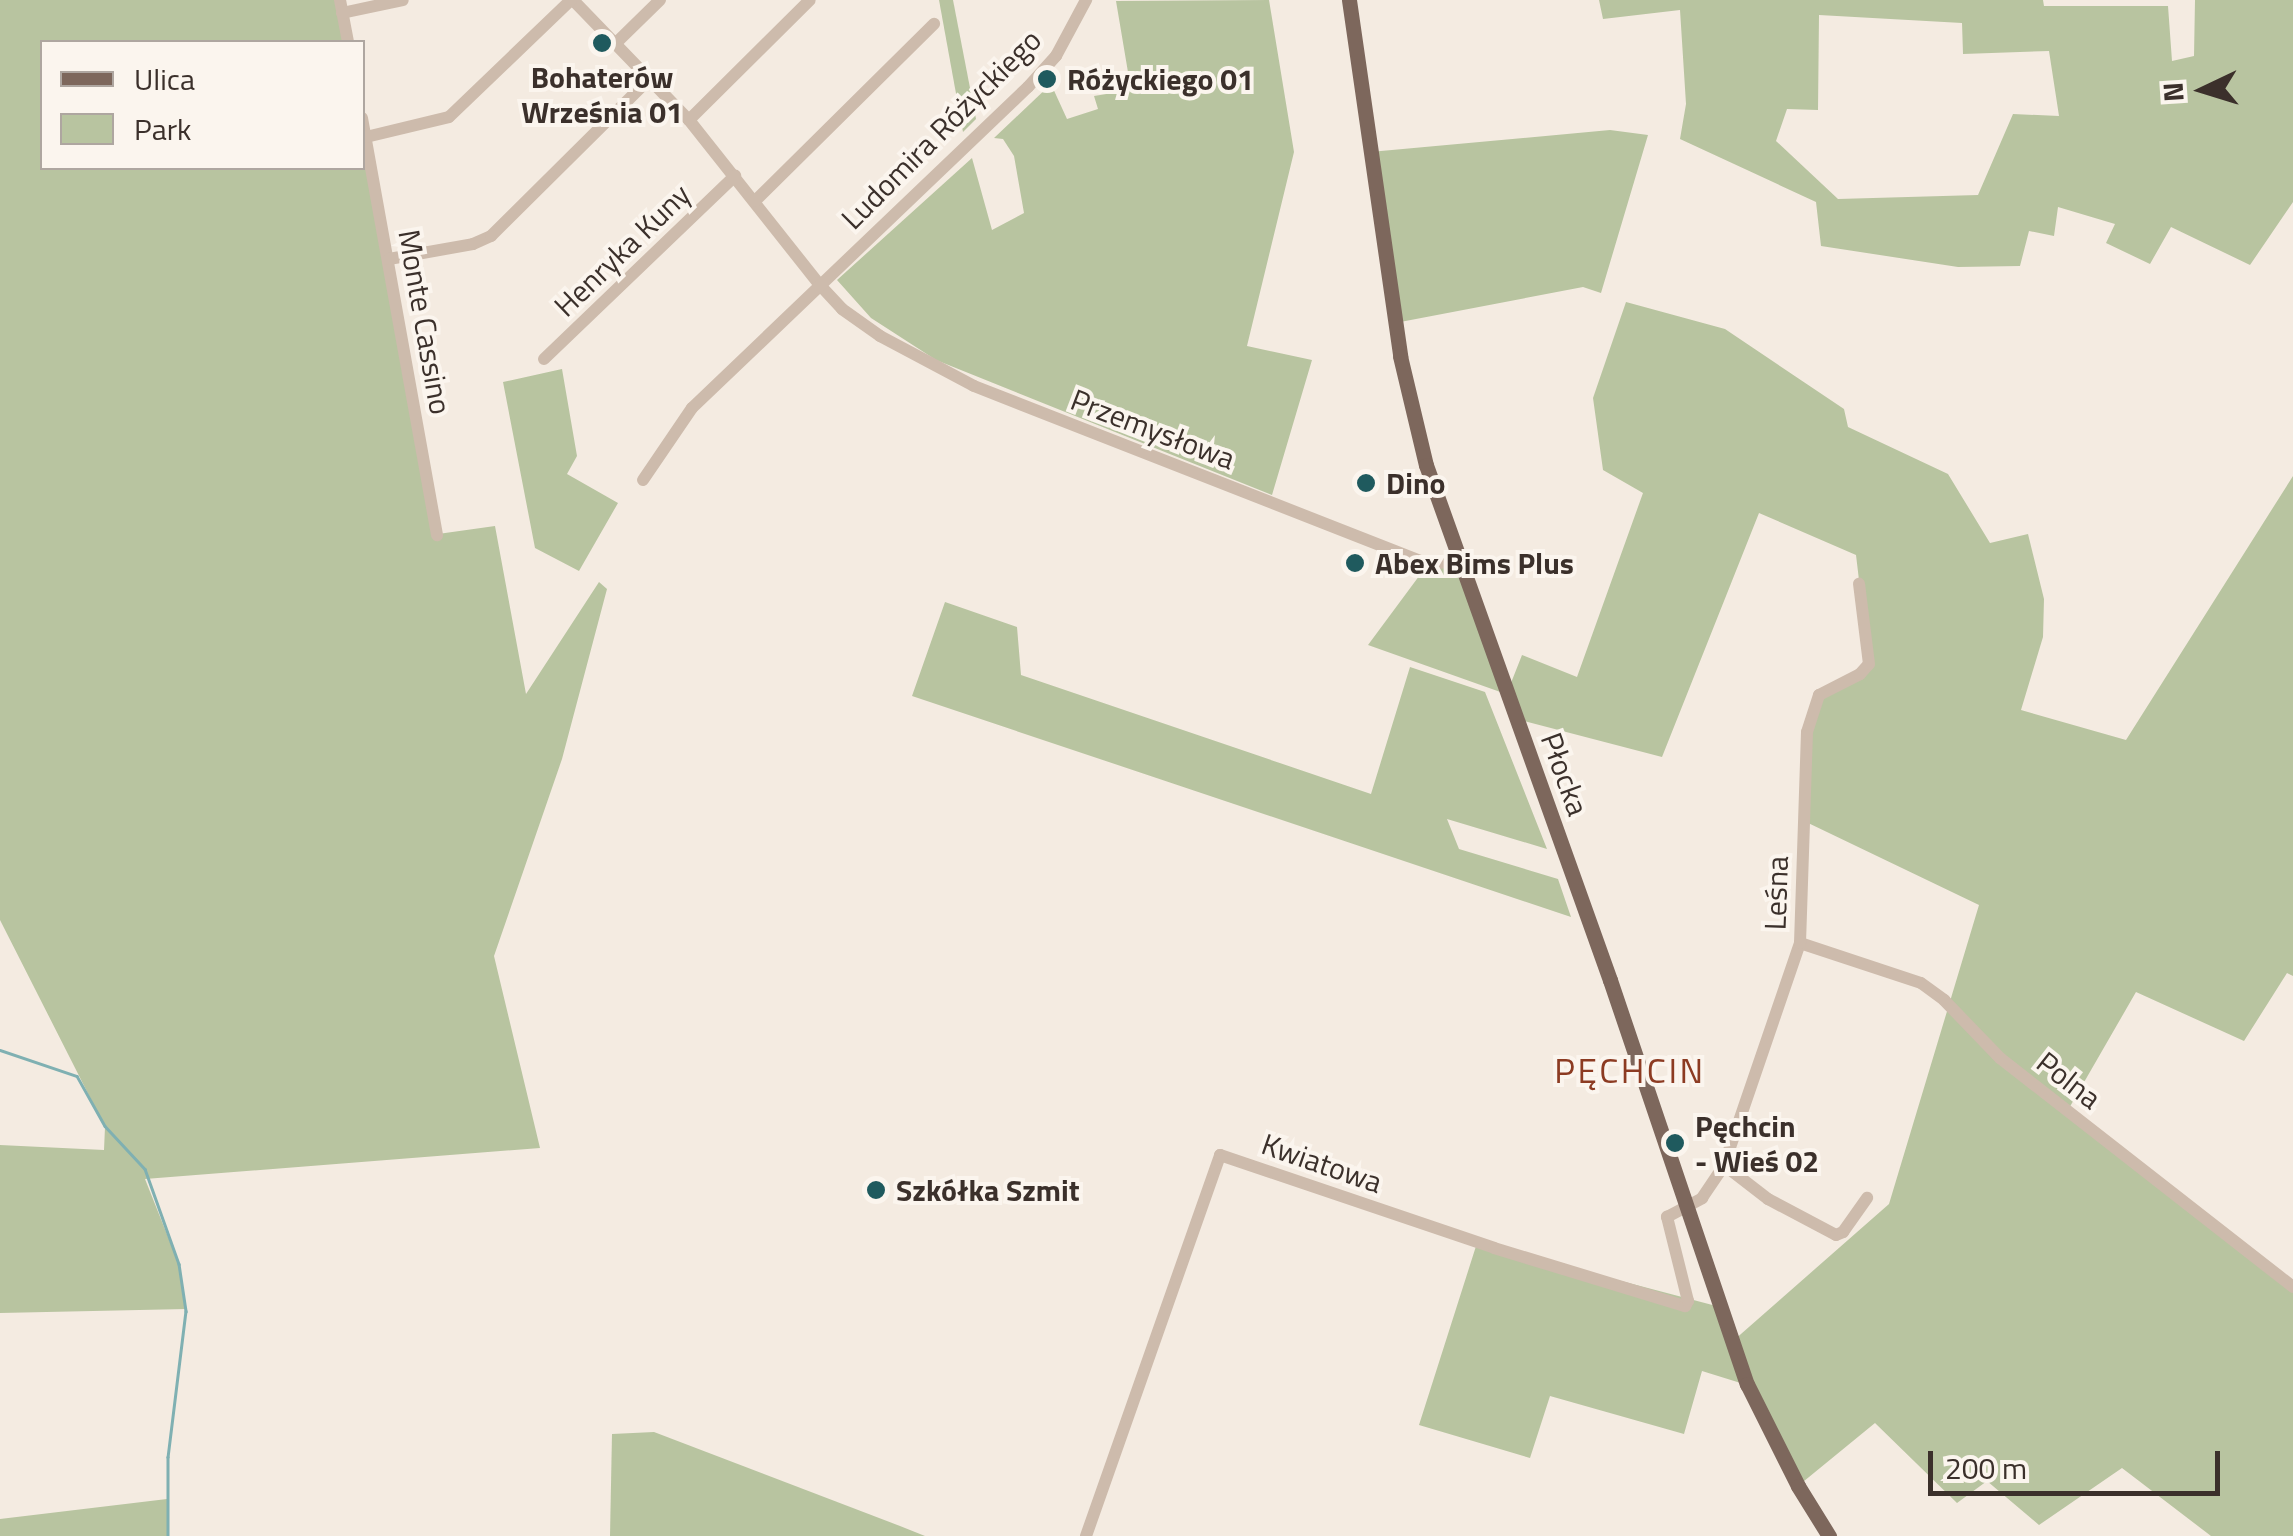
<!DOCTYPE html>
<html>
<head>
<meta charset="utf-8">
<style>
	body { margin:0 }
	#map { position:relative; width:2293px; height:1536px; overflow:hidden; background:#f4ebe1; font-family:"Titillium Web",sans-serif }
	div>[style] { position:absolute }
	.green>* { inset:0; background:#b8c4a0 }
	.stream>* { height:2.5px; margin:-1.25px; padding:0 1.25px; transform-origin:1.25px; border-radius:1.25px; background:#7fb0b2 }
	.minor>* { height:12px; margin:-6px; padding:0 6px; transform-origin:6px; border-radius:6px; background:#cdbbac }
	.major>* { height:15px; margin:-7.5px; padding:0 7.5px; transform-origin:7.5px; border-radius:7.5px; background:#7d675c }
	.dots>* { width:28px; height:28px; translate:-50% -50%; box-sizing:border-box; border:5px solid #fbf5ee; border-radius:50% }
	span { translate:-50% -50%; white-space:nowrap; text-align:center; line-height:1.15; -webkit-text-stroke:8px #fbf5ee; paint-order:stroke }
	.poi-label { font-size:30px; color:#3b302b; font-weight:700 }
	.left { translate:0 -50%; text-align:left }
	.street-label { font-size:30px; color:#3b302b }
	.quarter-label { font-size:35px; color:#8c3b22; letter-spacing:2.5px }
	.legend { position:absolute; left:40px; top:40px; width:325px; height:130px; box-sizing:border-box; background:#fbf5ee; border:2px solid #aea6a0; margin:0; padding:12px 18px; list-style:none; font-size:30px; color:#3b302b }
	.legend li { display:flex; align-items:center; gap:20px; height:50px }
	.legend b { width:50px; border:2px solid #aea6a0 }
	.north { position:absolute; left:2153px; top:40px; width:100px; height:100px; -webkit-text-stroke:8px #fbf5ee; paint-order:stroke; rotate:266deg; font-size:28px; font-weight:700; line-height:40px; text-align:center; color:#3b302b }
	.north::after { content:''; display:block; margin:auto; width:35px; height:45px; background:#3b302b; clip-path:polygon(50% 0,100% 100%,50% 72%,0 100%) }
	.scale { position:absolute; left:1928px; top:1451px; width:292px; height:45px; box-sizing:border-box; border:5px solid #3b302b; border-top:0; padding-left:12px; font-size:30px; line-height:35px; white-space:nowrap; color:#3b302b; -webkit-text-stroke:8px #fbf5ee; paint-order:stroke }
</style>
</head>
<body>
<div id="map">
	<div class="green">
		<div style="clip-path:polygon(0 0,340px 0,348px 42px,42px 42px,42px 168px,362px 168px,363px 118px,438px 534px,495px 526px,526px 694px,599px 582px,607px 589px,562px 759px,494px 956px,540px 1148px,145px 1179px,178px 1262px,186px 1309px,0 1313px,0 1145px,104px 1150px,105px 1127px,0 920px)"></div>
		<div style="clip-path:polygon(939px 0,953px 0,976px 119px,963px 132px)"></div>
		<div style="clip-path:polygon(1269px 0,1294px 152px,1247px 346px,1312px 360px,1272px 495px,936px 360px,871px 318px,837px 280px,972px 158px,992px 230px,1024px 213px,1014px 156px,1003px 139px,994px 138px,1051px 84px,1067px 119px,1098px 109px,1094px 96px,1131px 90px,1116px 1px)"></div>
		<div style="clip-path:polygon(evenodd,1599px 0,2043px 0,2044px 6px,2168px 6px,2172px 61px,2194px 56px,2195px 0,2293px 0,2293px 202px,2250px 265px,2171px 227px,2150px 264px,2106px 243px,2115px 224px,2058px 207px,2054px 236px,2029px 231px,2020px 266px,1958px 267px,1821px 246px,1816px 202px,1680px 139px,1686px 104px,1680px 10px,1603px 19px,1599px 0,1819px 15px,1962px 23px,1963px 54px,2049px 51px,2059px 116px,2013px 114px,1978px 195px,1838px 199px,1776px 141px,1787px 109px,1818px 110px,1819px 15px)"></div>
		<div style="clip-path:polygon(1610px 130px,1648px 135px,1601px 293px,1583px 287px,1395px 323px,1370px 152px)"></div>
		<div style="clip-path:polygon(1626px 302px,1725px 329px,1844px 409px,1848px 427px,1948px 474px,1990px 543px,2028px 534px,2044px 599px,2043px 637px,2021px 710px,2126px 740px,2293px 476px,2293px 976px,2287px 973px,2244px 1041px,2136px 992px,2068px 1110px,2293px 1287px,2293px 1536px,2211px 1536px,2122px 1468px,2039px 1525px,1987px 1481px,1957px 1503px,1875px 1423px,1798px 1486px,1747px 1385px,1702px 1371px,1684px 1434px,1550px 1396px,1530px 1458px,1419px 1425px,1477px 1243px,1720px 1307px,1733px 1341px,1889px 1204px,1979px 905px,1804px 821px,1807px 732px,1819px 695px,1869px 664px,1856px 555px,1759px 513px,1662px 757px,1516px 719px,1506px 694px,1368px 645px,1428px 564px,1458px 561px,1507px 693px,1522px 655px,1577px 677px,1643px 493px,1603px 470px,1593px 398px)"></div>
		<div style="clip-path:polygon(562px 369px,577px 456px,567px 474px,618px 503px,579px 571px,535px 548px,503px 382px)"></div>
		<div style="clip-path:polygon(945px 602px,1017px 627px,1021px 675px,1371px 794px,1410px 667px,1485px 692px,1547px 849px,1447px 819px,1459px 849px,1558px 879px,1571px 917px,912px 696px)"></div>
		<div style="clip-path:polygon(654px 1432px,900px 1526px,925px 1536px,610px 1536px,612px 1434px)"></div>
		<div style="clip-path:polygon(167px 1499px,167px 1536px,0 1536px,0 1519px)"></div>
	</div>
	<div class="stream">
		<div style="left:0;top:1050px;width:81px;rotate:18.7deg"></div>
		<div style="left:77px;top:1076px;width:57px;rotate:60.8deg"></div>
		<div style="left:105px;top:1126px;width:59px;rotate:47.1deg"></div>
		<div style="left:145px;top:1169px;width:101px;rotate:70.3deg"></div>
		<div style="left:179px;top:1264px;width:48px;rotate:81.5deg"></div>
		<div style="left:186px;top:1311px;width:147px;rotate:97deg"></div>
		<div style="left:168px;top:1457px;width:79px;rotate:90deg"></div>
	</div>
	<div class="minor">
		<div style="left:340px;top:0;width:43px;rotate:79.2deg"></div>
		<div style="left:573px;top:0;width:167px;rotate:46deg"></div>
		<div style="left:689px;top:120px;width:208px;rotate:51.6deg"></div>
		<div style="left:818px;top:283px;width:35px;rotate:47deg"></div>
		<div style="left:842px;top:309px;width:47px;rotate:35.4deg"></div>
		<div style="left:880px;top:336px;width:106px;rotate:28deg"></div>
		<div style="left:974px;top:386px;width:488px;rotate:21.4deg"></div>
		<div style="left:1428px;top:564px;width:30px;rotate:-6deg"></div>
		<div style="left:342px;top:13px;width:62px;rotate:-12deg"></div>
		<div style="left:615px;top:44px;width:63px;rotate:-44.4deg"></div>
		<div style="left:362px;top:118px;width:424px;rotate:79.8deg"></div>
		<div style="left:689px;top:120px;width:170px;rotate:-44.8deg"></div>
		<div style="left:366px;top:137px;width:85px;rotate:-13.5deg"></div>
		<div style="left:449px;top:117px;width:169px;rotate:-43.8deg"></div>
		<div style="left:755px;top:201px;width:252px;rotate:-44.7deg"></div>
		<div style="left:389px;top:259px;width:85px;rotate:-10.1deg"></div>
		<div style="left:473px;top:244px;width:20px;rotate:-24deg"></div>
		<div style="left:491px;top:236px;width:224px;rotate:-44.8deg"></div>
		<div style="left:544px;top:359px;width:265px;rotate:-43.8deg"></div>
		<div style="left:643px;top:480px;width:87px;rotate:-55.8deg"></div>
		<div style="left:692px;top:408px;width:465px;rotate:-43.7deg"></div>
		<div style="left:1028px;top:87px;width:42px;rotate:-47.9deg"></div>
		<div style="left:1056px;top:56px;width:64px;rotate:-61.8deg"></div>
		<div style="left:1800px;top:943px;width:127px;rotate:18.3deg"></div>
		<div style="left:1921px;top:983px;width:29px;rotate:36deg"></div>
		<div style="left:1944px;top:1000px;width:81px;rotate:46deg"></div>
		<div style="left:2000px;top:1058px;width:372px;rotate:38deg"></div>
		<div style="left:1724px;top:1165px;width:56px;rotate:37.7deg"></div>
		<div style="left:1768px;top:1199px;width:77px;rotate:27.9deg"></div>
		<div style="left:1836px;top:1235px;width:8px;rotate:-23deg"></div>
		<div style="left:1843px;top:1232px;width:42px;rotate:-54.8deg"></div>
		<div style="left:1086px;top:1536px;width:404px;rotate:-70.6deg"></div>
		<div style="left:1220px;top:1155px;width:289px;rotate:18.7deg"></div>
		<div style="left:1494px;top:1248px;width:200px;rotate:16.9deg"></div>
		<div style="left:1685px;top:1306px;width:6px;rotate:-59deg"></div>
		<div style="left:1688px;top:1301px;width:87px;rotate:-104deg"></div>
		<div style="left:1667px;top:1217px;width:40px;rotate:-28deg"></div>
		<div style="left:1702px;top:1198px;width:40px;rotate:-56deg"></div>
		<div style="left:1724px;top:1165px;width:235px;rotate:-71.1deg"></div>
		<div style="left:1800px;top:943px;width:211px;rotate:-88.1deg"></div>
		<div style="left:1807px;top:732px;width:39px;rotate:-72deg"></div>
		<div style="left:1819px;top:695px;width:46px;rotate:-27.1deg"></div>
		<div style="left:1860px;top:674px;width:13px;rotate:-48deg"></div>
		<div style="left:1869px;top:664px;width:81px;rotate:-97.1deg"></div>
	</div>
	<div class="major">
		<div style="left:1349px;top:0;width:360px;rotate:81.8deg"></div>
		<div style="left:1400px;top:356px;width:112px;rotate:76.6deg"></div>
		<div style="left:1426px;top:465px;width:547px;rotate:70.34deg"></div>
		<div style="left:1610px;top:980px;width:427px;rotate:71.3deg"></div>
		<div style="left:1747px;top:1384px;width:114px;rotate:63.4deg"></div>
		<div style="left:1798px;top:1486px;width:59px;rotate:58.2deg"></div>
	</div>
	<div class="dots">
		<div style="left:602px;top:43px;background:#1f5a5e"></div>
		<div style="left:1047px;top:79px;background:#1f5a5e"></div>
		<div style="left:1366px;top:483px;background:#1f5a5e"></div>
		<div style="left:1355px;top:563px;background:#1f5a5e"></div>
		<div style="left:1675px;top:1143px;background:#1f5a5e"></div>
		<div style="left:876px;top:1190px;background:#1f5a5e"></div>
	</div>
	<div class="poi-label">
		<span style="left:602px;top:94px">Bohaterów<br>Września 01</span>
		<span class="left" style="left:1067px;top:79px">Różyckiego 01</span>
		<span class="left" style="left:1386px;top:483px">Dino</span>
		<span class="left" style="left:1375px;top:563px">Abex Bims Plus</span>
		<span class="left" style="left:1695px;top:1143px">Pęchcin<br>- Wieś 02</span>
		<span class="left" style="left:896px;top:1190px">Szkółka Szmit</span>
	</div>
	<div class="street-label">
		<span style="left:941px;top:129px;rotate:-45deg">Ludomira Różyckiego</span>
		<span style="left:622px;top:250px;rotate:-44deg">Henryka Kuny</span>
		<span style="left:425px;top:322px;rotate:80deg">Monte Cassino</span>
		<span style="left:1153px;top:429px;rotate:21deg">Przemysłowa</span>
		<span style="left:1565px;top:774px;rotate:70deg">Płocka</span>
		<span style="left:1776px;top:893px;rotate:-88deg">Leśna</span>
		<span style="left:2069px;top:1080px;rotate:38deg">Polna</span>
		<span style="left:1322px;top:1163px;rotate:19deg">Kwiatowa</span>
	</div>
	<div class="quarter-label">
		<span style="left:1630px;top:1070px">PĘCHCIN</span>
	</div>
	<ul class="legend">
	<li><b style="height:12px;background:#7d675c"></b>Ulica</li>
	<li><b style="height:28px;background:#b8c4a0"></b>Park</li>
	</ul>
	<div class="north">N</div>
	<div class="scale">200 m</div>
</div>
</body>
</html>
